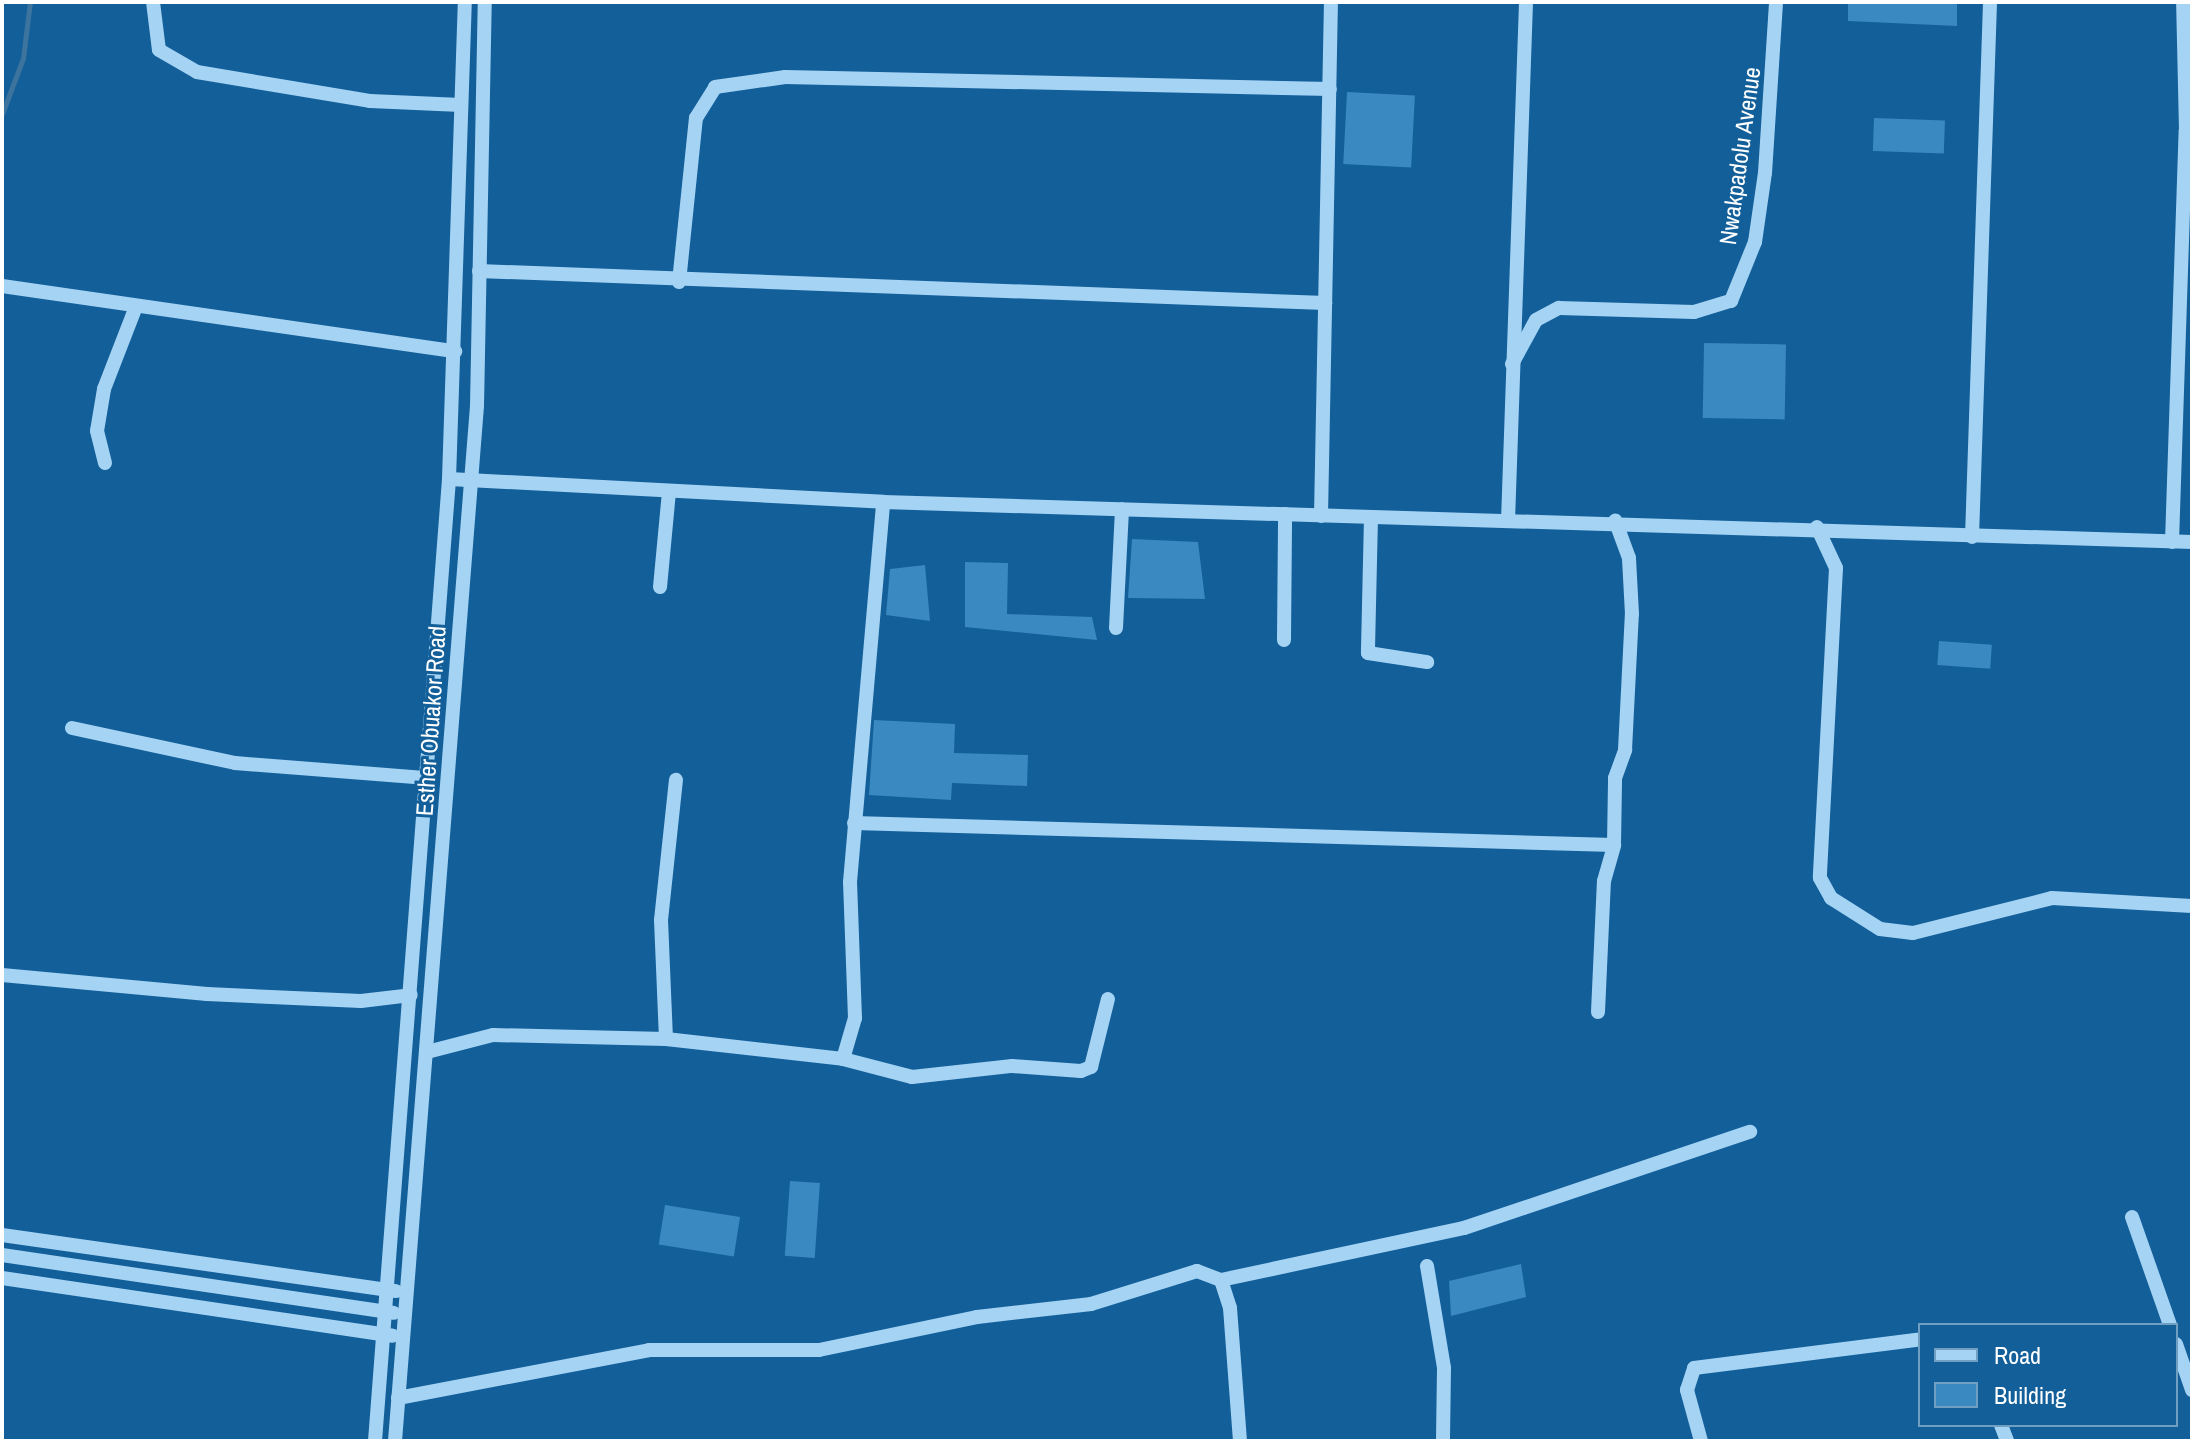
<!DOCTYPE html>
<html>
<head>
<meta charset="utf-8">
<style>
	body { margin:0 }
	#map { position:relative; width:2194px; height:1443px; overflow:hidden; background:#125f9a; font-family:"Archivo Narrow",sans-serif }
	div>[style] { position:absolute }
	.stream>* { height:5px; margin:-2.5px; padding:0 2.5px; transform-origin:2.5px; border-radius:2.5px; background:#3d749e }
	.building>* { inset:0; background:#3b89c1; transform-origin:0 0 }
	.minor>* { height:14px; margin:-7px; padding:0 7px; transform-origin:7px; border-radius:7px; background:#a5d3f4 }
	span { translate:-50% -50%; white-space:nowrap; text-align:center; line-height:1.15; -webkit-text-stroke:6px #125f9a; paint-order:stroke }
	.street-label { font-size:24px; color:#fff }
	.frame { position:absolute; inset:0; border:4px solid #fff; pointer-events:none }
	.legend { position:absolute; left:1918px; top:1323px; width:260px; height:104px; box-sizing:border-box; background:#125f9a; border:2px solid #719fc2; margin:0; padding:10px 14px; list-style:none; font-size:24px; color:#fff }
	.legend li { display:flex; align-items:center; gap:16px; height:40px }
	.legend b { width:40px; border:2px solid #719fc2 }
</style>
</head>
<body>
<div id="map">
	<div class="stream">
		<div style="left:2px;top:114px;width:60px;rotate:-69.4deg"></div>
		<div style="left:23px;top:58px;width:56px;rotate:-82.9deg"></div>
	</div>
	<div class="building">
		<div style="clip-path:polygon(1848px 2px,1957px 2px,1957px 26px,1848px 21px)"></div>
		<div style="left:1347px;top:92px;width:68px;height:72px;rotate:3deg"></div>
		<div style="left:1874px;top:118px;width:71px;height:33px;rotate:2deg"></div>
		<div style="left:1704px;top:343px;width:82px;height:75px;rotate:1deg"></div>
		<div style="clip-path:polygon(1132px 539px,1198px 542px,1205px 599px,1128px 598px)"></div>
		<div style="clip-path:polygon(965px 562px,1008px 563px,1007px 614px,1092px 617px,1097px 640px,965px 627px)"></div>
		<div style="clip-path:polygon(925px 565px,930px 621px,886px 615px,890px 569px)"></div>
		<div style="left:1939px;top:641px;width:53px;height:24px;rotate:4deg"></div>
		<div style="clip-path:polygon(874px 720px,955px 724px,954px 753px,1028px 755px,1027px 786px,952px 783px,951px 800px,869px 795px)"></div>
		<div style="left:790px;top:1181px;width:30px;height:75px;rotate:4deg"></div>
		<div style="left:665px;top:1205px;width:76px;height:40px;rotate:9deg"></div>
		<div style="clip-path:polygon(1521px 1264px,1526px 1297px,1451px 1316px,1449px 1281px)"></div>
	</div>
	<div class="minor">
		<div style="left:153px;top:2px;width:48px;rotate:82.9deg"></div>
		<div style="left:159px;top:50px;width:44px;rotate:30.1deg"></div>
		<div style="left:197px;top:72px;width:175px;rotate:9.5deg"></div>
		<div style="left:370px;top:101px;width:91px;rotate:2.5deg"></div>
		<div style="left:479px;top:271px;width:847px;rotate:2.17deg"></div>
		<div style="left:679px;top:282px;width:165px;rotate:-84.1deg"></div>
		<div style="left:696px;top:118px;width:36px;rotate:-58deg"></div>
		<div style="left:715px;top:87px;width:71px;rotate:-8.1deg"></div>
		<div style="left:785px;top:77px;width:545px;rotate:1.26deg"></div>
		<div style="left:2px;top:286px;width:458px;rotate:8.2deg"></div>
		<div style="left:1512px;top:364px;width:50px;rotate:-61.4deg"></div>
		<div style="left:1536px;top:320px;width:26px;rotate:-28deg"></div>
		<div style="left:1559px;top:308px;width:135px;rotate:1.7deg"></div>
		<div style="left:1694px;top:312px;width:39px;rotate:-17deg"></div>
		<div style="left:1731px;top:301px;width:64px;rotate:-67.9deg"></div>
		<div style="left:1755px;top:242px;width:70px;rotate:-81.8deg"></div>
		<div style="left:1765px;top:173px;width:171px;rotate:-86.3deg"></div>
		<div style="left:105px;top:463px;width:33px;rotate:-104deg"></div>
		<div style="left:97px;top:431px;width:43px;rotate:-80.5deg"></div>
		<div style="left:104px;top:389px;width:86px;rotate:-68.8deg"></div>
		<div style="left:449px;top:479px;width:435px;rotate:3deg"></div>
		<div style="left:883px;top:502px;width:1310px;rotate:1.75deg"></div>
		<div style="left:1321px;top:516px;width:514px;rotate:-88.89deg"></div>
		<div style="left:1371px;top:517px;width:136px;rotate:91.3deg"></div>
		<div style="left:1368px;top:653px;width:60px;rotate:8.7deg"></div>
		<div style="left:1508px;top:521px;width:519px;rotate:-88.01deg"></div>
		<div style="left:1817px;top:527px;width:45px;rotate:65.1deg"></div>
		<div style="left:1836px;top:568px;width:310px;rotate:93deg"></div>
		<div style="left:1820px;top:878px;width:23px;rotate:61deg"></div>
		<div style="left:1831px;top:898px;width:58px;rotate:32.3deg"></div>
		<div style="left:1880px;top:929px;width:33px;rotate:7deg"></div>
		<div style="left:1913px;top:933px;width:143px;rotate:-14.1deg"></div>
		<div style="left:2052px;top:898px;width:140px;rotate:3.3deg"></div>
		<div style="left:1972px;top:537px;width:535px;rotate:-88.07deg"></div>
		<div style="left:2172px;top:542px;width:412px;rotate:-88.1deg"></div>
		<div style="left:2186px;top:130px;width:128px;rotate:-91.3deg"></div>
		<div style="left:660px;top:587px;width:95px;rotate:-84.6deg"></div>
		<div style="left:1116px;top:628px;width:119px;rotate:-87.1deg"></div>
		<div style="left:1284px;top:640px;width:126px;rotate:-89.5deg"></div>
		<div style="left:72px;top:728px;width:167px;rotate:12.1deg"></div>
		<div style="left:235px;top:763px;width:193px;rotate:4.5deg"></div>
		<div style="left:854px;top:823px;width:760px;rotate:1.66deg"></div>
		<div style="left:2px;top:975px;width:206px;rotate:5.3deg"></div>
		<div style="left:207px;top:994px;width:154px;rotate:2.6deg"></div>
		<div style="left:361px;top:1001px;width:50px;rotate:-6.8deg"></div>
		<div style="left:1598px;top:1012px;width:131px;rotate:-87.4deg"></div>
		<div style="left:1604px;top:881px;width:37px;rotate:-74deg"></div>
		<div style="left:1614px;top:845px;width:67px;rotate:-89.1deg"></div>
		<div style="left:1615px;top:778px;width:30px;rotate:-70deg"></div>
		<div style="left:1625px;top:750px;width:136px;rotate:-87.1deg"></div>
		<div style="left:1632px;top:614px;width:56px;rotate:-93.1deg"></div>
		<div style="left:1629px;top:558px;width:40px;rotate:-110.2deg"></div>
		<div style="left:666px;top:1039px;width:119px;rotate:-92.4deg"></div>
		<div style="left:661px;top:920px;width:141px;rotate:-83.9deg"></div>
		<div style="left:427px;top:1052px;width:68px;rotate:-14.4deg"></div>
		<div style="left:493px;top:1035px;width:173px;rotate:1.3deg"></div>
		<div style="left:666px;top:1039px;width:178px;rotate:6.4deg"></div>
		<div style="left:843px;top:1059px;width:71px;rotate:14.6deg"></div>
		<div style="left:912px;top:1077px;width:101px;rotate:-6.3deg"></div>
		<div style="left:1012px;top:1066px;width:69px;rotate:4.1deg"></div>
		<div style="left:1081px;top:1071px;width:11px;rotate:-22deg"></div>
		<div style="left:1091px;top:1067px;width:70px;rotate:-76deg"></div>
		<div style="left:843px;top:1059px;width:43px;rotate:-73.7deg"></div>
		<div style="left:855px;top:1018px;width:136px;rotate:-92.1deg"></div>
		<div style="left:850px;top:882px;width:381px;rotate:-85deg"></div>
		<div style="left:2132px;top:1217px;width:114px;rotate:70.6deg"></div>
		<div style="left:2px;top:1235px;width:398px;rotate:8.1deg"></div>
		<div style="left:2px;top:1255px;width:396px;rotate:8.4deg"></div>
		<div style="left:1427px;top:1266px;width:103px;rotate:80.5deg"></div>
		<div style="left:1444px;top:1368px;width:73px;rotate:90.8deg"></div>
		<div style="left:2px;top:1278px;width:395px;rotate:8.4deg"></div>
		<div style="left:1221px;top:1280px;width:249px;rotate:-12.1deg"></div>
		<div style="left:1464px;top:1228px;width:302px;rotate:-18.6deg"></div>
		<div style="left:2176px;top:1344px;width:49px;rotate:70.8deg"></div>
		<div style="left:398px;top:1398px;width:256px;rotate:-10.8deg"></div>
		<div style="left:649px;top:1350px;width:170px"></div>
		<div style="left:819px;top:1350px;width:161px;rotate:-11.8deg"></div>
		<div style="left:977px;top:1317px;width:115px;rotate:-6.5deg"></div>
		<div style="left:1091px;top:1304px;width:111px;rotate:-17.3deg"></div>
		<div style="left:1197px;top:1271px;width:26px;rotate:21deg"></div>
		<div style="left:1221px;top:1280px;width:29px;rotate:72deg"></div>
		<div style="left:1230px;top:1308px;width:133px;rotate:85.7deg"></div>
		<div style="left:2001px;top:1425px;width:17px;rotate:69deg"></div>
		<div style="left:375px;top:1441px;width:965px;rotate:-85.6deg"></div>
		<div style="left:449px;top:479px;width:477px;rotate:-88.1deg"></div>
		<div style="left:395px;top:1441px;width:1038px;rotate:-85.47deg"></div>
		<div style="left:477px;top:406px;width:404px;rotate:-88.9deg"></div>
		<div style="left:1701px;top:1441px;width:53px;rotate:-105.4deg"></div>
		<div style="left:1687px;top:1390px;width:23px;rotate:-72deg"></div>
		<div style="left:1694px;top:1368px;width:225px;rotate:-7.2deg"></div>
	</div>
	<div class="street-label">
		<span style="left:1740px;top:156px;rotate:-82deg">Nwakpadolu Avenue</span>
		<span style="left:431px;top:721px;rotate:-86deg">Esther Obuakor Road</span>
	</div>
	<div class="frame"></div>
	<ul class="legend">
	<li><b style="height:10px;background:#a5d3f4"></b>Road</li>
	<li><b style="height:22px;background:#3b89c1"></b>Building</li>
	</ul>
</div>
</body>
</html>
